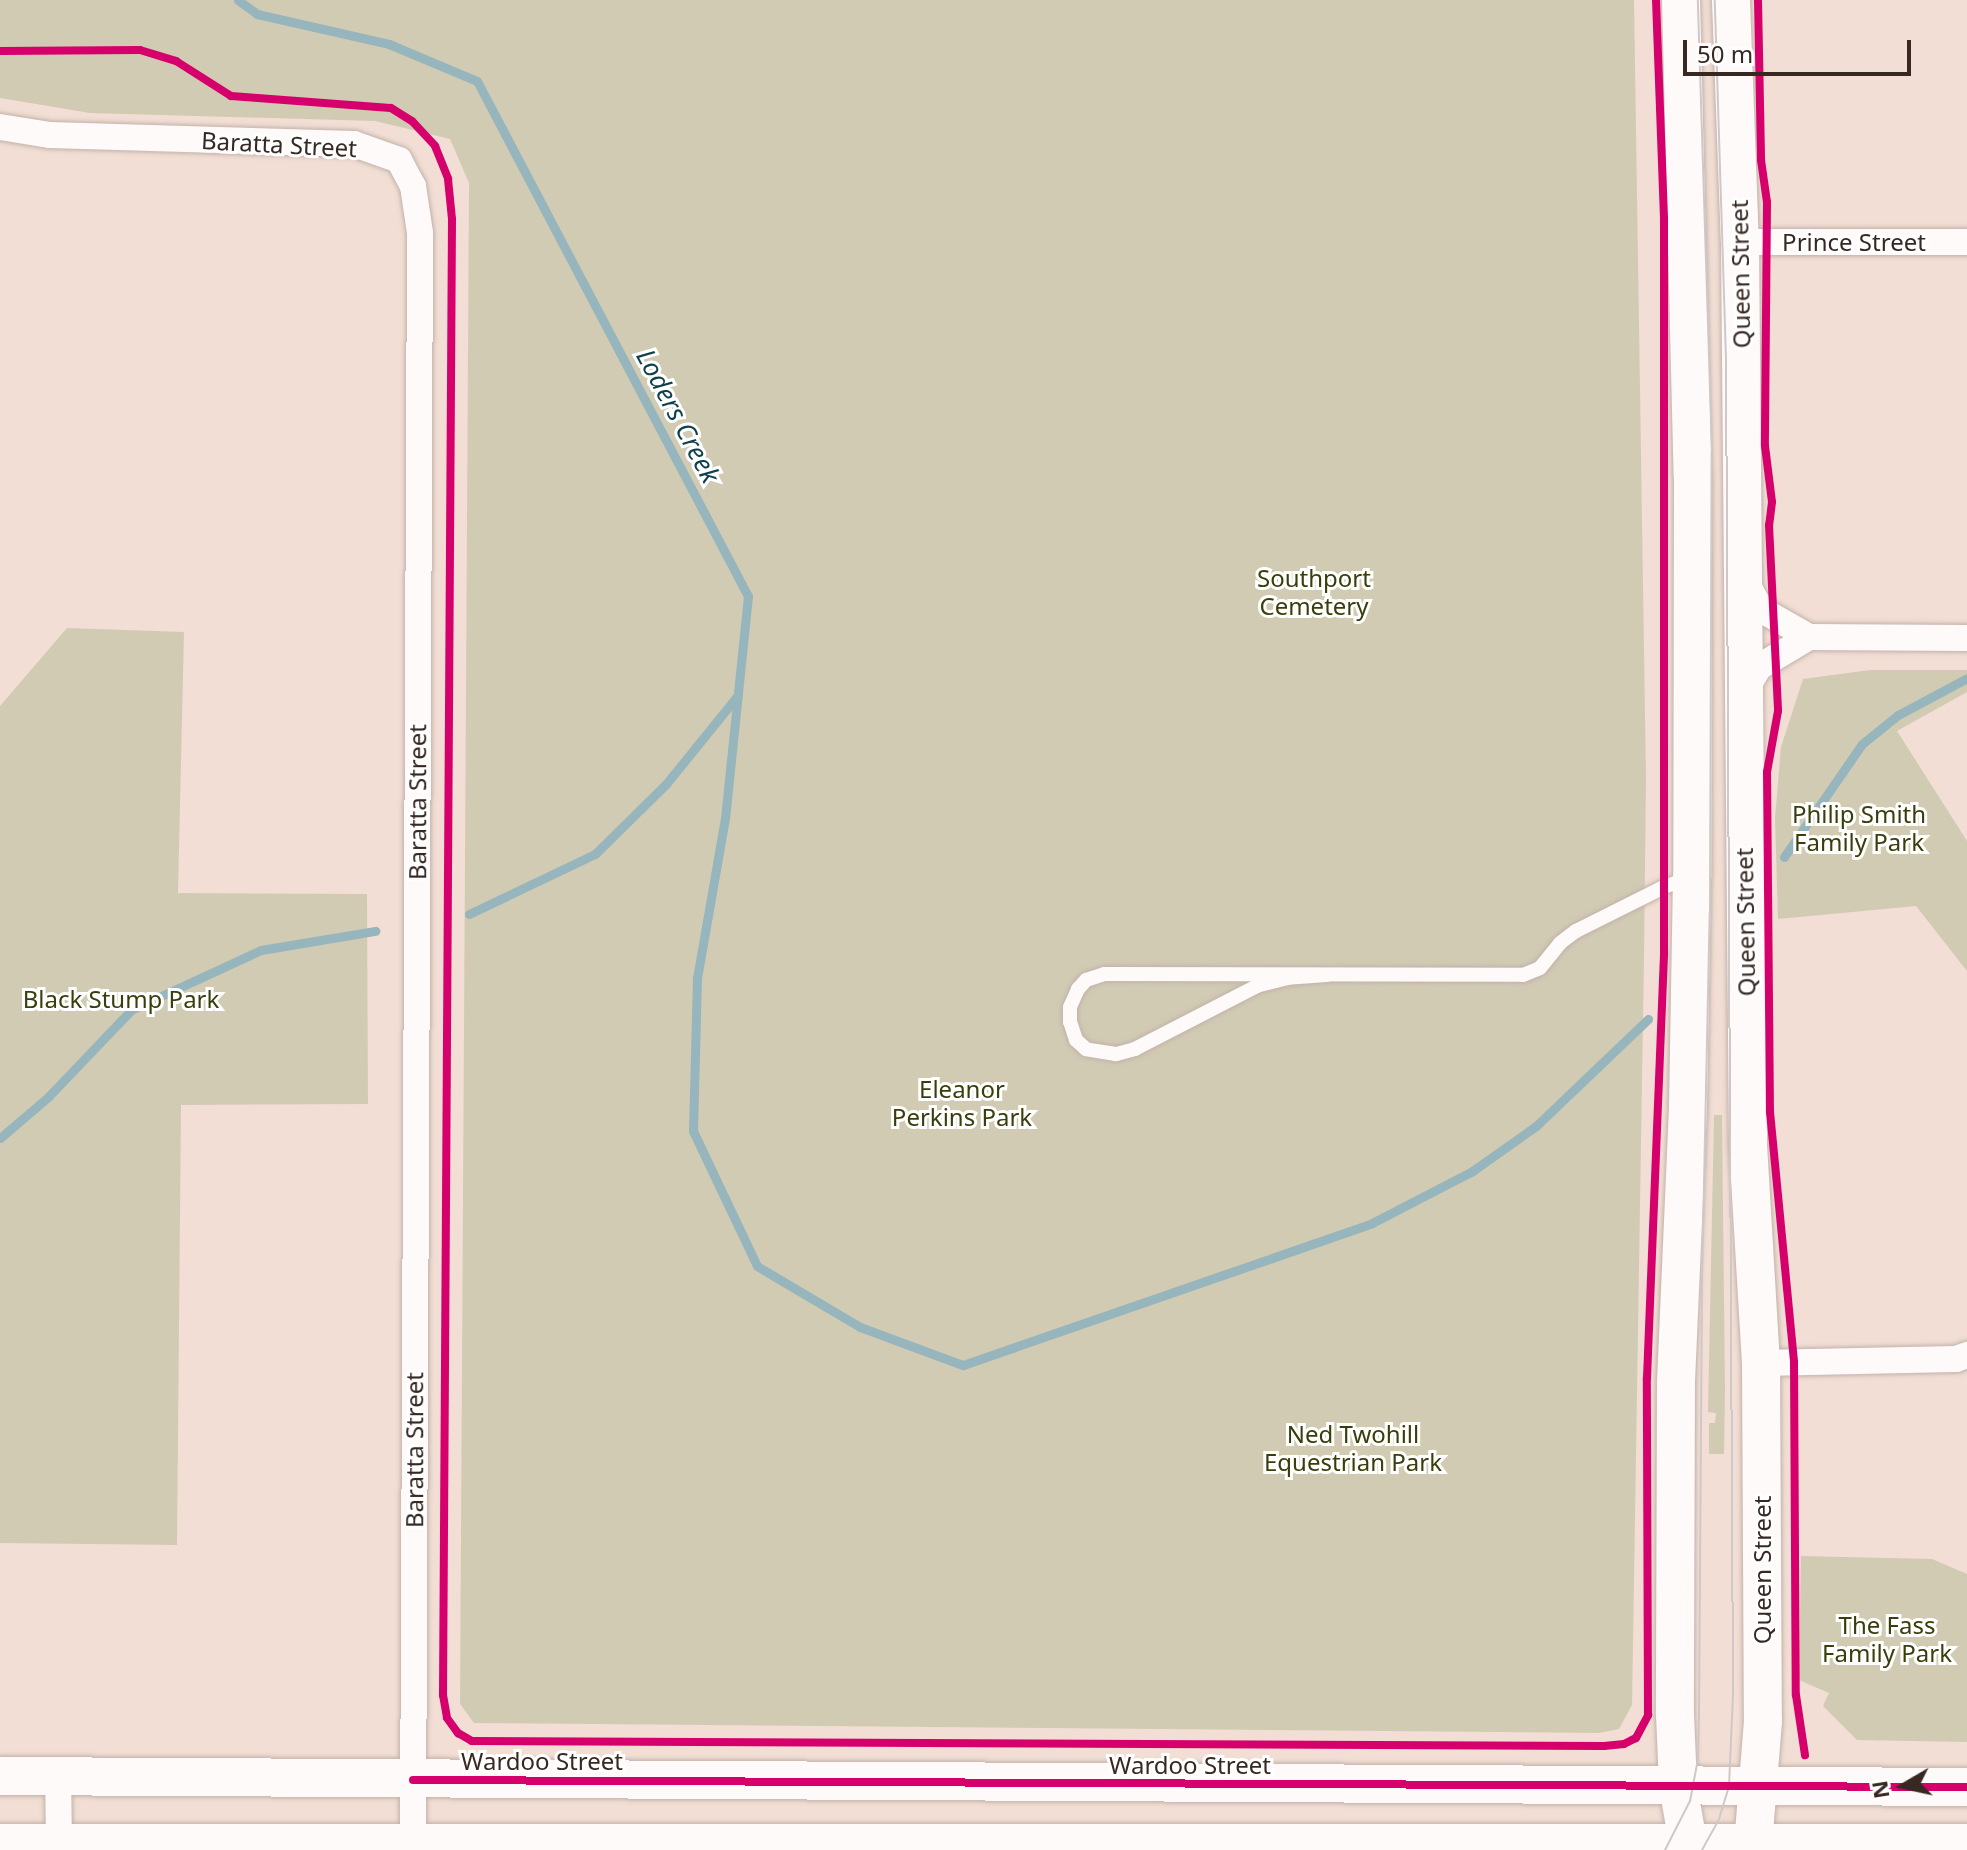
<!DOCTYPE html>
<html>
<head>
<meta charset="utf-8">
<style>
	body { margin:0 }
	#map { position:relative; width:1967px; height:1850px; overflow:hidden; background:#f2ded4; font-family:"Noto Sans",sans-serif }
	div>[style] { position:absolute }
	.green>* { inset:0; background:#d1cbb4 }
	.stream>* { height:9px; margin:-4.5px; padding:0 4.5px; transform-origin:4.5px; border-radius:4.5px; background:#96b5bc }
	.roads { filter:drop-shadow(0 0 2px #c2b2aa) drop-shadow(0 0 2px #c2b2aa) }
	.lane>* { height:14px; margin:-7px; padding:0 7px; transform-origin:7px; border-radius:7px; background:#fdfaf9 }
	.street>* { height:26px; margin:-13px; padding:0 13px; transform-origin:13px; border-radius:13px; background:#fdfaf9 }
	.secondary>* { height:38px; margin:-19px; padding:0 19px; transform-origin:19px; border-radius:19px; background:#fdfaf9 }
	.tram>* { height:2px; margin:-1px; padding:0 1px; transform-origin:1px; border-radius:1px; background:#cec9c6 }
	.cycleway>* { height:8px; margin:-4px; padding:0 4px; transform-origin:4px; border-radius:4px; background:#d6006c }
	span { translate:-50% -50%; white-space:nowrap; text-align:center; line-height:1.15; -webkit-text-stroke:6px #fff; paint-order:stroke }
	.street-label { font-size:24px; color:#372922 }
	.park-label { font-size:24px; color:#393e0a }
	.water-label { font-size:26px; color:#0f3f4b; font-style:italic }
	.north { position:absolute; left:1863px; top:1746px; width:80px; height:80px; -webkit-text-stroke:6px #fff; paint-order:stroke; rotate:261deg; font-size:22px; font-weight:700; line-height:32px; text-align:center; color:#372922 }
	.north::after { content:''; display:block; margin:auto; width:28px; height:36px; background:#372922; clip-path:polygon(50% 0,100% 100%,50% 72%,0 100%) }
	.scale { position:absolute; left:1683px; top:40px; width:228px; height:36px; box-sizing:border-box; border:4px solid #372922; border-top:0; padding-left:10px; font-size:24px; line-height:28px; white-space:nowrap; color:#372922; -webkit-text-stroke:6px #fff; paint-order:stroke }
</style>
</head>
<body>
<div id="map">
	<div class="green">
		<div style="clip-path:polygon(0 0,1634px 0,1646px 779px,1644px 957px,1632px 1705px,1619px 1729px,1599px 1733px,474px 1723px,460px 1704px,469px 183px,450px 139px,375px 121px,90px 113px,0 98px)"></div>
		<div style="clip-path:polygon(67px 628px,184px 632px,178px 893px,367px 894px,368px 1104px,181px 1105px,177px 1545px,0 1543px,0 706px)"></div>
		<div style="clip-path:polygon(1870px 670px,1967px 670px,1967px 692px,1897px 731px,1967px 841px,1967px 971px,1916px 906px,1778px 919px,1775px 818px,1781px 747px,1803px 679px)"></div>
		<div style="clip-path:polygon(1714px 1115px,1722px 1115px,1725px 1390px,1724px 1454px,1709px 1454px,1709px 1423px,1715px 1423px,1716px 1413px,1708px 1412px)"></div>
		<div style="clip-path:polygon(1801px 1556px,1932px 1559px,1967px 1574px,1967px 1742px,1857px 1740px,1823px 1706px,1829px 1693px,1799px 1680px)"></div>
	</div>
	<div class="stream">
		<div style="left:238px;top:0;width:24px;rotate:36deg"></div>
		<div style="left:257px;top:14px;width:135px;rotate:12.8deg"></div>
		<div style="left:389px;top:44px;width:95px;rotate:22.8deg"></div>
		<div style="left:477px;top:81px;width:582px;rotate:62.25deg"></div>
		<div style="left:748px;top:596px;width:223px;rotate:95.9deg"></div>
		<div style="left:725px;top:818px;width:162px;rotate:99.9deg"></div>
		<div style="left:697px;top:978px;width:153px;rotate:91.5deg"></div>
		<div style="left:693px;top:1131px;width:149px;rotate:64.6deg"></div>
		<div style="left:757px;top:1266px;width:120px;rotate:30.6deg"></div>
		<div style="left:860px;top:1327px;width:110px;rotate:20.3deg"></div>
		<div style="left:963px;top:1365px;width:433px;rotate:-19.1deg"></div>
		<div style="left:1372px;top:1223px;width:111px;rotate:-27.3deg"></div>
		<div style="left:1471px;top:1172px;width:80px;rotate:-35.3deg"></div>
		<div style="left:1536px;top:1126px;width:155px;rotate:-43.7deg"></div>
		<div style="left:1784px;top:857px;width:137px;rotate:-55.4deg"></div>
		<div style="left:1862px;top:744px;width:46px;rotate:-38.9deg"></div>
		<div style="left:1898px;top:715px;width:78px;rotate:-28.2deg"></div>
		<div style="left:469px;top:914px;width:140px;rotate:-25.5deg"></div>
		<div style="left:595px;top:854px;width:100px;rotate:-44.6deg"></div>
		<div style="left:666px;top:784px;width:114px;rotate:-51deg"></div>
		<div style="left:0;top:1138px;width:63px;rotate:-40.5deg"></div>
		<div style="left:48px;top:1097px;width:120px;rotate:-46.3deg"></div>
		<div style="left:131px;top:1010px;width:143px;rotate:-24.8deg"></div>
		<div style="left:261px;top:950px;width:116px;rotate:-9.5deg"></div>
	</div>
	<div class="roads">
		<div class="lane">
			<div style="left:1327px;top:975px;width:39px;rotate:176deg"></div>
			<div style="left:1288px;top:978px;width:32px;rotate:166deg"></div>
			<div style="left:1257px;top:986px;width:137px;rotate:152.7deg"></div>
			<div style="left:1135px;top:1049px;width:20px;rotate:165deg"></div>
			<div style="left:1116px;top:1054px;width:30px;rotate:-171deg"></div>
			<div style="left:1086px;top:1049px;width:13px;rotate:-138deg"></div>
			<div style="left:1076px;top:1040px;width:19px;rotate:-108deg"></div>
			<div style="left:1070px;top:1022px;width:15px;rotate:-90deg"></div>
			<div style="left:1070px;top:1007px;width:20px;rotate:-66deg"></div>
			<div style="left:1078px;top:989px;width:12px;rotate:-48deg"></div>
			<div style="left:1086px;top:980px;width:19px;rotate:-18deg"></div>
			<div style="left:1104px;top:974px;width:419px;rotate:0.1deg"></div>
			<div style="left:1523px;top:975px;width:18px;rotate:-22deg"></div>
			<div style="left:1540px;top:968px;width:32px;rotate:-51deg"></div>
			<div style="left:1560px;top:943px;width:20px;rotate:-37deg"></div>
			<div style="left:1576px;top:931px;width:98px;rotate:-26.6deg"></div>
			<div style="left:1664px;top:887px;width:29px;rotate:-20deg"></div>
		</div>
		<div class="street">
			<div style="left:0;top:127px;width:51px;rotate:9.1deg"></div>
			<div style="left:50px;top:135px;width:304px;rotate:1.7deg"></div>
			<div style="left:354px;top:144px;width:48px;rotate:19.6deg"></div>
			<div style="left:399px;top:160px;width:30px;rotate:62deg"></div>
			<div style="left:413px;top:186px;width:48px;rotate:81.5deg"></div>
			<div style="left:420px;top:233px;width:1617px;rotate:90.25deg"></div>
			<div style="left:1740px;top:242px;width:227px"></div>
			<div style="left:1745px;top:580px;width:24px;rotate:62deg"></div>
			<div style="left:1756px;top:601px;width:16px;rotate:47deg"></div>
			<div style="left:1767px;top:613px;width:48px;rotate:29.7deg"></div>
			<div style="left:1809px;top:637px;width:158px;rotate:0.4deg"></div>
			<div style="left:1744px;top:693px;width:30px;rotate:-60deg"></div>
			<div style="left:1759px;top:667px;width:58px;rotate:-31deg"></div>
			<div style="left:1761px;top:1363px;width:195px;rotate:-1.2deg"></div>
			<div style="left:1956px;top:1359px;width:12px;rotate:-20deg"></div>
			<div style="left:54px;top:1850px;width:9px;rotate:-54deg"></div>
			<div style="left:59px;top:1843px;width:68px;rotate:-90.8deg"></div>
		</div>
		<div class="secondary">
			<div style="left:1681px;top:0;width:476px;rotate:88.6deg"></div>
			<div style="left:1693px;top:476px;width:401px;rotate:90.1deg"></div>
			<div style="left:1692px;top:877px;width:230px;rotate:91deg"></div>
			<div style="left:1688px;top:1107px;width:276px;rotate:92.5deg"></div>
			<div style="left:1676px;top:1383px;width:331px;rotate:90.2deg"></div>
			<div style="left:1675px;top:1714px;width:72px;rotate:87.6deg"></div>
			<div style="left:1678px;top:1786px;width:58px;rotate:80deg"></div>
			<div style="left:1731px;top:0;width:242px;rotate:87.9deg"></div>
			<div style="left:1740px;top:242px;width:903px;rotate:89.49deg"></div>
			<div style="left:1748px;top:1145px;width:218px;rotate:86.6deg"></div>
			<div style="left:1761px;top:1363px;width:358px;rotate:89.7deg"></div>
			<div style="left:1763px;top:1721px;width:123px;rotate:94.6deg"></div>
			<div style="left:0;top:1776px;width:1967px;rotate:0.32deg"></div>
			<div style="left:0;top:1843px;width:1967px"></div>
		</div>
	</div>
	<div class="tram">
		<div style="left:1665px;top:1850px;width:55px;rotate:-63deg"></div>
		<div style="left:1690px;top:1801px;width:43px;rotate:-79.2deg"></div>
		<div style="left:1698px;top:1759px;width:45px;rotate:-88.7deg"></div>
		<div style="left:1699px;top:1714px;width:434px;rotate:-89.6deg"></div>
		<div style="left:1702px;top:1280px;width:367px;rotate:-88.8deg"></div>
		<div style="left:1710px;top:913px;width:461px;rotate:-89.8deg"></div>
		<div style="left:1712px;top:452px;width:452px;rotate:-91.8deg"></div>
		<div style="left:1702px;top:1850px;width:35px;rotate:-61deg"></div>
		<div style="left:1719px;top:1819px;width:34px;rotate:-73deg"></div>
		<div style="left:1729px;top:1786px;width:91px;rotate:-87.5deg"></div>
		<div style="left:1733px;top:1695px;width:1336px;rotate:-90.3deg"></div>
		<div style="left:1726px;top:359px;width:359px;rotate:-91.8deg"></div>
	</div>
	<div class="cycleway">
		<div style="left:1758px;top:0;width:160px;rotate:88.9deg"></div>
		<div style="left:1761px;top:160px;width:42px;rotate:81.9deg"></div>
		<div style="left:1767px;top:202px;width:244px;rotate:90.5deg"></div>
		<div style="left:1765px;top:446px;width:56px;rotate:82.9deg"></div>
		<div style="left:1772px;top:502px;width:23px;rotate:97deg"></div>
		<div style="left:1769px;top:525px;width:186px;rotate:87.2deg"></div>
		<div style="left:1778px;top:711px;width:62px;rotate:100.2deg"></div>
		<div style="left:1767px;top:772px;width:340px;rotate:89.5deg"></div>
		<div style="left:1770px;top:1112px;width:251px;rotate:84.5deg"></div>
		<div style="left:1794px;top:1362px;width:333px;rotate:89.7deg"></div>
		<div style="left:1796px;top:1695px;width:61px;rotate:81.5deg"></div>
		<div style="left:0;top:51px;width:140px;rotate:-0.4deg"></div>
		<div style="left:140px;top:50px;width:38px;rotate:17deg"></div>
		<div style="left:176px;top:61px;width:65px;rotate:32.5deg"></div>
		<div style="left:231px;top:96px;width:160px;rotate:4.3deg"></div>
		<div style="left:391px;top:108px;width:25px;rotate:32deg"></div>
		<div style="left:412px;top:121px;width:34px;rotate:47deg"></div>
		<div style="left:435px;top:146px;width:35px;rotate:68deg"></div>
		<div style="left:448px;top:179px;width:40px;rotate:84.3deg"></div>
		<div style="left:452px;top:219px;width:1476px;rotate:90.35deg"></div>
		<div style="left:443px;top:1695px;width:23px;rotate:80deg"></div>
		<div style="left:447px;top:1718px;width:19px;rotate:54deg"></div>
		<div style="left:458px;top:1733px;width:16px;rotate:30deg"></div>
		<div style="left:472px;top:1741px;width:1132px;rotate:0.25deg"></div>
		<div style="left:1604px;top:1746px;width:20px;rotate:-6deg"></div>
		<div style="left:1624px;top:1744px;width:13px;rotate:-27deg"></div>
		<div style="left:1636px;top:1738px;width:26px;rotate:-62deg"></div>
		<div style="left:1648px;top:1715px;width:337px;rotate:-90.2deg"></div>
		<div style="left:1647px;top:1378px;width:424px;rotate:-87.7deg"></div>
		<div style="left:1664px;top:954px;width:736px;rotate:-90deg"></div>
		<div style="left:1664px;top:218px;width:218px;rotate:-92.1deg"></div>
		<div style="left:413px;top:1780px;width:1554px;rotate:0.26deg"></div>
	</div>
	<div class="street-label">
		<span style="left:279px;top:144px;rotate:3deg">Baratta Street</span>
		<span style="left:1854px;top:242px">Prince Street</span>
		<span style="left:1740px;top:274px;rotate:-91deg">Queen Street</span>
		<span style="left:417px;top:802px;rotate:-90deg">Baratta Street</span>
		<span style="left:1745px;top:922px;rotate:-91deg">Queen Street</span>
		<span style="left:414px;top:1450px;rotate:-90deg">Baratta Street</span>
		<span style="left:1762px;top:1570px;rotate:-90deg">Queen Street</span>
		<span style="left:542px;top:1761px">Wardoo Street</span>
		<span style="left:1190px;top:1765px">Wardoo Street</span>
	</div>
	<div class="park-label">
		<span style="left:1314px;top:592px">Southport<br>Cemetery</span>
		<span style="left:1859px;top:828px">Philip Smith<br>Family Park</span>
		<span style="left:121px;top:999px">Black Stump Park</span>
		<span style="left:962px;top:1103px">Eleanor<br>Perkins Park</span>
		<span style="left:1353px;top:1448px">Ned Twohill<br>Equestrian Park</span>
		<span style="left:1887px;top:1639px">The Fass<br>Family Park</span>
	</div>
	<div class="water-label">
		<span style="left:678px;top:416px;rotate:62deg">Loders Creek</span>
	</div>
	<div class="north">N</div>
	<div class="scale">50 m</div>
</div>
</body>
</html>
